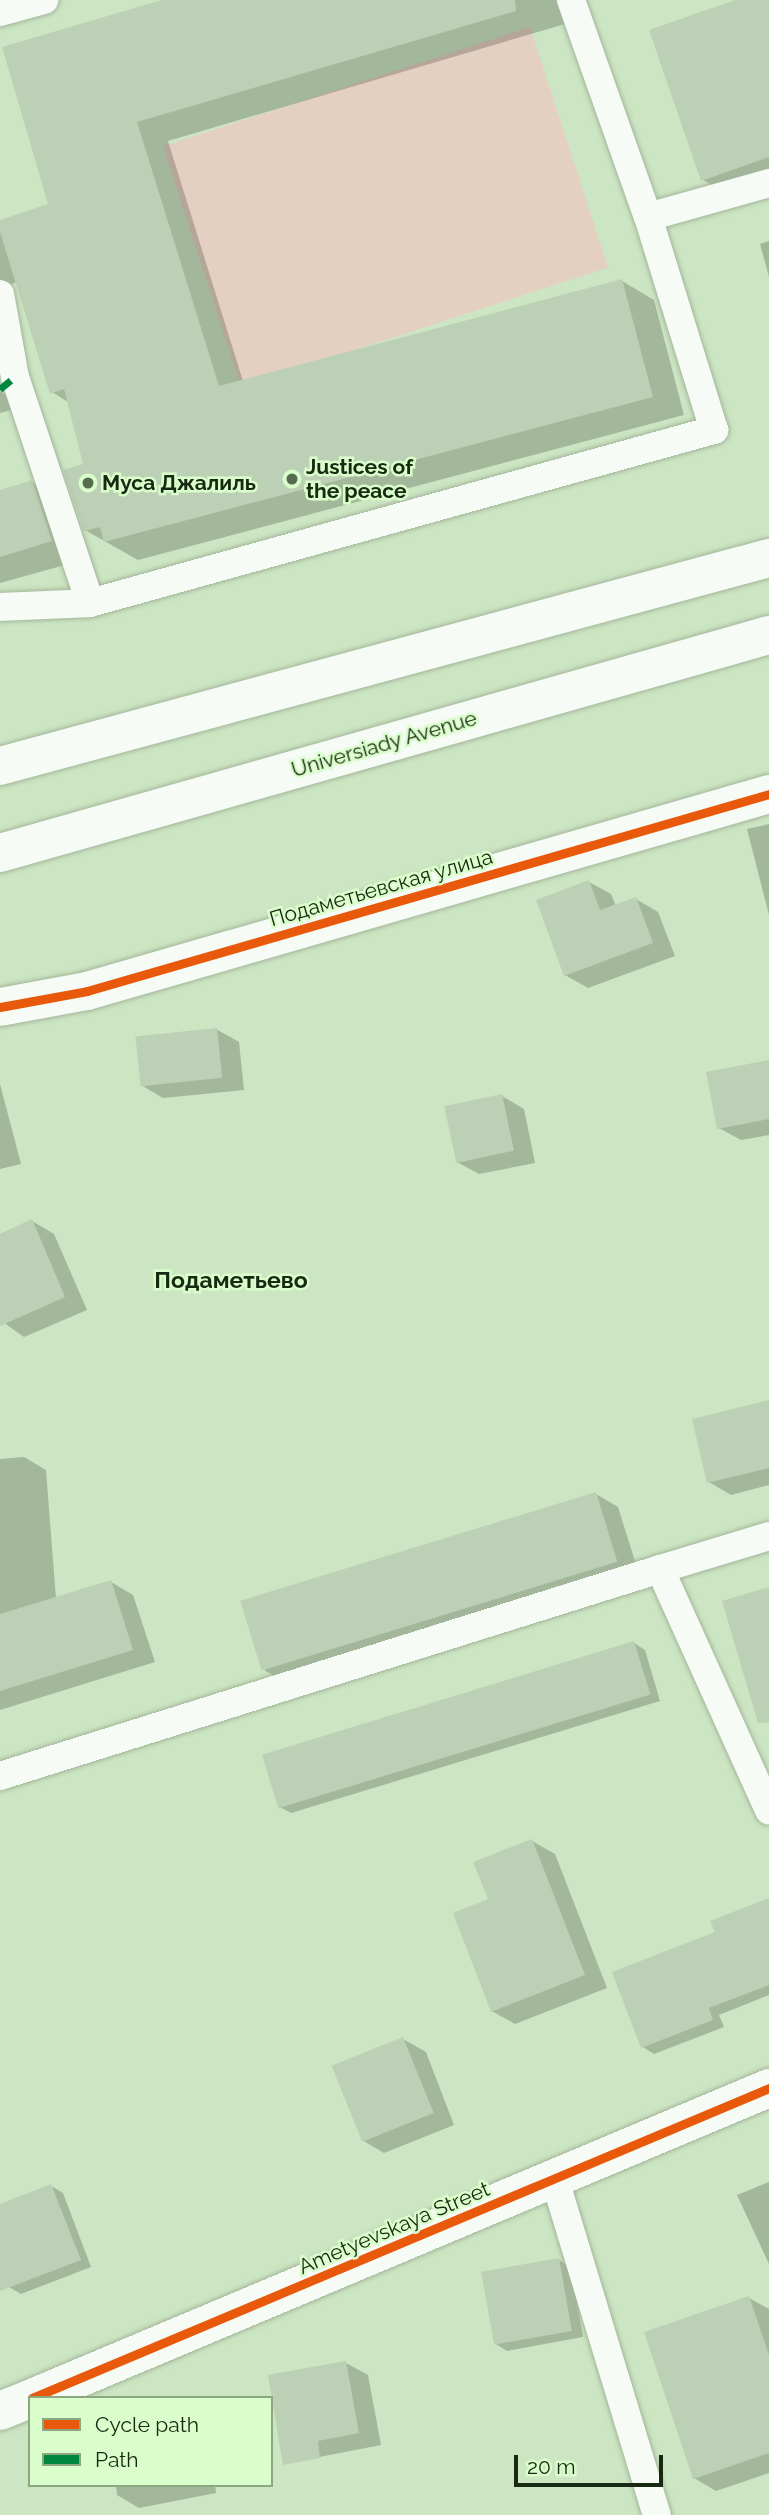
<!DOCTYPE html>
<html>
<head>
<meta charset="utf-8">
<style>
	body { margin:0 }
	#map { position:relative; width:769px; height:2515px; overflow:hidden; background:#cce5c2; font-family:Raleway,sans-serif }
	div>[style] { position:absolute }
	.green>* { inset:0; background:#e4d0c1; transform-origin:0 0 }
	.shadow>* { inset:0; background:#0003 }
	.building>* { inset:0; background:#bcd0b5; transform-origin:0 0 }
	.roads { filter:drop-shadow(0 0 2px #a3b69b) drop-shadow(0 0 2px #a3b69b) }
	.service>* { height:28px; margin:-14px; padding:0 14px; transform-origin:14px; border-radius:14px; background:#f7fbf6 }
	.minor>* { height:38px; margin:-19px; padding:0 19px; transform-origin:19px; border-radius:19px; background:#f7fbf6 }
	.tertiary>* { height:38px; margin:-19px; padding:0 19px; transform-origin:19px; border-radius:19px; background:#f7fbf6 }
	.primary>* { height:38px; margin:-19px; padding:0 19px; transform-origin:19px; border-radius:19px; background:#f7fbf6 }
	.quiet>* { height:7px; margin-top:-3.5px; transform-origin:0; background:repeating-linear-gradient(90deg,#00873e 0 14px,transparent 0 21px) }
	.cycleway>* { height:9px; margin:-4.5px; padding:0 4.5px; transform-origin:4.5px; border-radius:4.5px; background:#e8590c }
	.dots>* { width:19px; height:19px; translate:-50% -50%; box-sizing:border-box; border:4px solid #d9fdcb; border-radius:50% }
	span { translate:-50% -50%; white-space:nowrap; text-align:center; line-height:1.15; -webkit-text-stroke:5px #d9fdcb; paint-order:stroke }
	.poi-label { font-size:21px; color:#182911; font-weight:700 }
	.left { translate:0 -50%; text-align:left }
	.street-label { font-size:21px; color:#182911 }
	.neighbourhood-label { font-size:23px; color:#182911; font-weight:700 }
	.legend { position:absolute; left:28px; top:2396px; width:245px; height:91px; box-sizing:border-box; background:#d9fdcb; border:2px solid #8ca881; margin:0; padding:9px 12px; list-style:none; font-size:21px; color:#182911 }
	.legend li { display:flex; align-items:center; gap:14px; height:35px }
	.legend b { width:35px; border:2px solid #8ca881 }
	.scale { position:absolute; left:514px; top:2455px; width:149px; height:32px; box-sizing:border-box; border:4px solid #182911; border-top:0; padding-left:9px; font-size:21px; line-height:24px; white-space:nowrap; color:#182911; -webkit-text-stroke:5px #d9fdcb; paint-order:stroke }
</style>
</head>
<body>
<div id="map">
	<div class="green">
		<div style="left:530px;top:27px;width:253px;height:386px;rotate:72deg"></div>
	</div>
	<div class="shadow">
		<div style="clip-path:polygon(168px 0,558px 0,565px 24px,168px 141px,243px 381px,622px 281px,654px 300px,684px 415px,138px 560px,85px 530px,85px 465px,68px 402px,52px 392px,17px 282px,0 289px,0 221px,51px 206px)"></div>
		<div style="clip-path:polygon(740px 0,769px 0,769px 194px,744px 203px,703px 180px)"></div>
		<div style="clip-path:polygon(769px 241px,769px 277px,760px 244px)"></div>
		<div style="clip-path:polygon(0 391px,9px 397px,11px 410px,0 413px)"></div>
		<div style="clip-path:polygon(32px 482px,64px 501px,83px 560px,0 583px,0 492px)"></div>
		<div style="clip-path:polygon(769px 824px,769px 915px,747px 829px)"></div>
		<div style="clip-path:polygon(589px 882px,611px 894px,616px 906px,636px 899px,658px 912px,675px 956px,588px 988px,565px 975px)"></div>
		<div style="clip-path:polygon(216px 1029px,239px 1042px,244px 1090px,163px 1098px,141px 1085px)"></div>
		<div style="clip-path:polygon(769px 1060px,769px 1135px,741px 1140px,719px 1128px)"></div>
		<div style="clip-path:polygon(0 1084px,21px 1164px,0 1169px)"></div>
		<div style="clip-path:polygon(502px 1096px,524px 1109px,535px 1163px,479px 1174px,457px 1162px)"></div>
		<div style="clip-path:polygon(32px 1221px,54px 1234px,87px 1310px,24px 1337px,0 1320px,0 1235px)"></div>
		<div style="clip-path:polygon(769px 1401px,769px 1485px,731px 1495px,709px 1482px)"></div>
		<div style="clip-path:polygon(24px 1457px,46px 1470px,56px 1599px,111px 1582px,133px 1595px,155px 1662px,0 1710px,0 1459px)"></div>
		<div style="clip-path:polygon(596px 1494px,618px 1507px,639px 1574px,286px 1683px,264px 1670px)"></div>
		<div style="clip-path:polygon(634px 1643px,645px 1650px,660px 1701px,291px 1813px,280px 1807px)"></div>
		<div style="clip-path:polygon(532px 1841px,555px 1854px,607px 1988px,515px 2024px,492px 2011px,490px 1900px)"></div>
		<div style="clip-path:polygon(769px 1899px,769px 1995px,719px 2015px,724px 2027px,654px 2054px,643px 2047px)"></div>
		<div style="clip-path:polygon(403px 2039px,426px 2052px,454px 2125px,384px 2153px,362px 2140px)"></div>
		<div style="clip-path:polygon(769px 2182px,769px 2264px,737px 2195px)"></div>
		<div style="clip-path:polygon(51px 2186px,63px 2193px,91px 2267px,21px 2294px,9px 2287px,0 2263px,0 2206px)"></div>
		<div style="clip-path:polygon(559px 2260px,571px 2267px,583px 2337px,507px 2351px,496px 2344px)"></div>
		<div style="clip-path:polygon(749px 2298px,769px 2309px,769px 2473px,716px 2491px,694px 2478px)"></div>
		<div style="clip-path:polygon(346px 2363px,368px 2375px,381px 2445px,304px 2460px)"></div>
		<div style="clip-path:polygon(116px 2485px,215px 2485px,216px 2493px,139px 2508px,117px 2495px)"></div>
	</div>
	<div class="building">
		<div style="clip-path:polygon(162px 0,515px 0,516px 11px,137px 122px,219px 386px,622px 279px,653px 397px,104px 542px,100px 527px,84px 531px,63px 470px,83px 464px,64px 389px,50px 394px,0 232px,0 220px,48px 204px,2px 47px)"></div>
		<div style="clip-path:polygon(735px 0,769px 0,769px 157px,701px 181px,649px 30px)"></div>
		<div style="clip-path:polygon(32px 480px,52px 541px,0 557px,0 490px)"></div>
		<div style="clip-path:polygon(589px 880px,600px 910px,636px 897px,653px 943px,564px 976px,536px 900px)"></div>
		<div style="left:217px;top:1028px;width:50px;height:82px;rotate:84deg"></div>
		<div style="clip-path:polygon(769px 1060px,769px 1119px,717px 1129px,706px 1072px)"></div>
		<div style="left:502px;top:1094px;width:58px;height:59px;rotate:78deg"></div>
		<div style="clip-path:polygon(32px 1219px,65px 1297px,0 1326px,0 1234px)"></div>
		<div style="clip-path:polygon(769px 1400px,769px 1468px,707px 1483px,692px 1419px)"></div>
		<div style="left:596px;top:1492px;width:73px;height:372px;rotate:73deg"></div>
		<div style="clip-path:polygon(111px 1580px,133px 1650px,0 1691px,0 1614px)"></div>
		<div style="clip-path:polygon(769px 1587px,769px 1722px,758px 1723px,722px 1601px)"></div>
		<div style="left:634px;top:1641px;width:56px;height:389px;rotate:73deg"></div>
		<div style="clip-path:polygon(532px 1839px,585px 1975px,491px 2012px,453px 1913px,488px 1899px,473px 1862px)"></div>
		<div style="clip-path:polygon(769px 1898px,769px 1985px,709px 2008px,713px 2020px,641px 2048px,612px 1972px,715px 1932px,710px 1921px)"></div>
		<div style="left:403px;top:2037px;width:82px;height:77px;rotate:68deg"></div>
		<div style="clip-path:polygon(51px 2184px,81px 2260px,0 2291px,0 2204px)"></div>
		<div style="left:559px;top:2258px;width:74px;height:79px;rotate:80deg"></div>
		<div style="clip-path:polygon(749px 2296px,769px 2355px,769px 2453px,693px 2479px,644px 2332px)"></div>
		<div style="clip-path:polygon(346px 2361px,359px 2433px,318px 2441px,320px 2458px,283px 2465px,268px 2375px)"></div>
	</div>
	<div class="roads">
		<div class="service">
			<div style="left:571px;top:0;width:230px;rotate:70.5deg"></div>
			<div style="left:0;top:12px;width:46px;rotate:-15.3deg"></div>
			<div style="left:0;top:294px;width:84px;rotate:79.8deg"></div>
			<div style="left:15px;top:377px;width:238px;rotate:71.6deg"></div>
			<div style="left:90px;top:603px;width:648px;rotate:-15.5deg"></div>
			<div style="left:714px;top:430px;width:223px;rotate:-107.2deg"></div>
			<div style="left:648px;top:217px;width:126px;rotate:-15.7deg"></div>
			<div style="left:0;top:607px;width:90px;rotate:-2.5deg"></div>
			<div style="left:660px;top:1569px;width:114px;rotate:-16.8deg"></div>
			<div style="left:0;top:1776px;width:692px;rotate:-17.41deg"></div>
			<div style="left:660px;top:1569px;width:265px;rotate:65.7deg"></div>
			<div style="left:555px;top:2180px;width:350px;rotate:73.1deg"></div>
		</div>
		<div class="minor">
			<div style="left:0;top:1007px;width:88px;rotate:-10.4deg"></div>
			<div style="left:87px;top:991px;width:710px;rotate:-16.11deg"></div>
		</div>
		<div class="tertiary">
			<div style="left:32px;top:2398px;width:800px;rotate:-22.81deg"></div>
			<div style="left:0;top:2411px;width:32px;rotate:-22deg"></div>
		</div>
		<div class="primary">
			<div style="left:0;top:766px;width:797px;rotate:-15.14deg"></div>
			<div style="left:0;top:853px;width:799px;rotate:-15.83deg"></div>
		</div>
	</div>
	<div class="quiet">
		<div style="left:0;top:389px;width:19px;rotate:-39deg"></div>
	</div>
	<div class="cycleway">
		<div style="left:0;top:1007px;width:88px;rotate:-10.4deg"></div>
		<div style="left:87px;top:991px;width:710px;rotate:-16.11deg"></div>
		<div style="left:32px;top:2398px;width:800px;rotate:-22.81deg"></div>
	</div>
	<div class="dots">
		<div style="left:292px;top:479px;background:#576b4f"></div>
		<div style="left:88px;top:483px;background:#576b4f"></div>
	</div>
	<div class="poi-label">
		<span class="left" style="left:306px;top:479px">Justices of<br>the peace</span>
		<span class="left" style="left:102px;top:483px">Муса Джалиль</span>
	</div>
	<div class="street-label">
		<span style="left:384px;top:744px;rotate:-16deg">Universiady Avenue</span>
		<span style="left:381px;top:888px;rotate:-16deg">Подаметьевская улица</span>
		<span style="left:394px;top:2228px;rotate:-23deg">Ametyevskaya Street</span>
	</div>
	<div class="neighbourhood-label">
		<span style="left:231px;top:1280px">Подаметьево</span>
	</div>
	<ul class="legend">
	<li><b style="height:9px;background:#e8590c"></b>Cycle path</li>
	<li><b style="height:9px;background:#00873e"></b>Path</li>
	</ul>
	<div class="scale">20 m</div>
</div>
</body>
</html>
